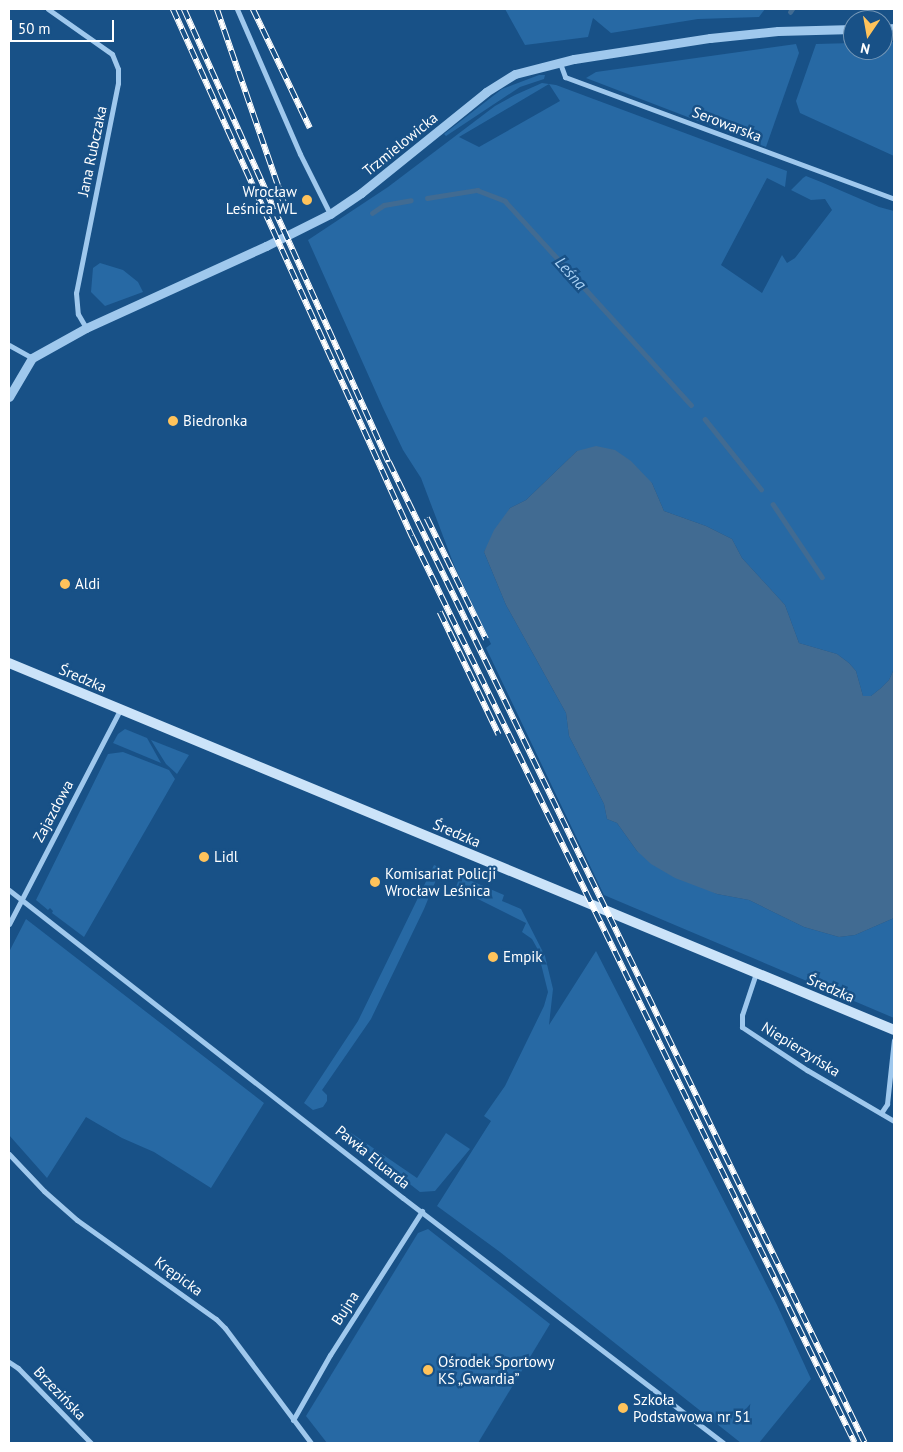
<!DOCTYPE html>
<html>
<head>
<meta charset="utf-8">
<style>
	body { margin:0 }
	#map { position:relative; width:903px; height:1452px; overflow:hidden; background:#185187; font-family:"PT Sans",sans-serif }
	div>[style] { position:absolute }
	.green>* { inset:0; background:#2769a4 }
	.water>* { inset:0; background:#416b92 }
	.stream>* { height:4.5px; margin:-2.25px; padding:0 2.25px; transform-origin:2.25px; border-radius:2.25px; background:#416b92 }
	.minor>* { height:5px; margin:-2.5px; padding:0 2.5px; transform-origin:2.5px; border-radius:2.5px; background:#9fc8ed }
	.tertiary>* { height:9px; margin:-4.5px; padding:0 4.5px; transform-origin:4.5px; border-radius:4.5px; background:#9fc8ed }
	.secondary>* { height:10px; margin:-5px; padding:0 5px; transform-origin:5px; border-radius:5px; background:#cbe3f9 }
	.rail>* { height:5.5px; margin-top:-2.75px; transform-origin:0; background:repeating-linear-gradient(90deg,#185187 0 11px,#fff 0 22px); box-sizing:border-box; border-block:1px solid #fff }
	.dots>* { width:14px; height:14px; translate:-50% -50%; box-sizing:border-box; border:2px solid #185187; border-radius:50% }
	span { translate:-50% -50%; white-space:nowrap; text-align:center; line-height:1.15; -webkit-text-stroke:5px #185187; paint-order:stroke }
	.street-label { font-size:15px; color:#fff }
	.poi-label { font-size:15px; color:#fff }
	.right { translate:-100% -50%; text-align:right }
	.left { translate:0 -50%; text-align:left }
	.water-label { font-size:16px; color:#aad2f5; font-style:italic }
	.frame { position:absolute; inset:0; border:10px solid #fff; pointer-events:none }
	.north { position:absolute; left:843px; top:10px; width:50px; height:50px; box-sizing:border-box; background:#185187; border:1px solid #7497b7; border-radius:50%; rotate:192deg; font-size:14px; font-weight:700; line-height:20px; text-align:center; color:#fff }
	.north::after { content:''; display:block; margin:auto; width:18px; height:22px; background:#ffc35b; clip-path:polygon(50% 0,100% 100%,50% 72%,0 100%) }
	.scale { position:absolute; left:10px; top:20px; width:104px; height:22px; box-sizing:border-box; border:2px solid #fff; border-top:0; padding-left:6px; font-size:15px; line-height:18px; white-space:nowrap; color:#fff; -webkit-text-stroke:4px #185187; paint-order:stroke }
</style>
</head>
<body>
<div id="map">
	<div class="green">
		<div style="clip-path:polygon(505px 9px,765px 9px,759px 17px,698px 19px,611px 33px,593px 18px,588px 37px,525px 45px)"></div>
		<div style="clip-path:polygon(894px 42px,894px 156px,800px 113px,796px 101px,816px 44px,853px 43px,853px 50px,883px 50px,883px 43px)"></div>
		<div style="clip-path:polygon(796px 44px,799px 53px,766px 147px,586px 78px,596px 72px)"></div>
		<div style="clip-path:polygon(539px 75px,545px 75px,544px 79px,520px 87px,446px 136px,444px 134px,502px 89px)"></div>
		<div style="clip-path:polygon(evenodd,542px 83px,556px 85px,787px 171px,785px 187px,767px 178px,721px 265px,762px 293px,782px 255px,787px 263px,795px 258px,832px 210px,825px 199px,811px 200px,791px 190px,803px 178px,806px 176px,821px 182px,879px 207px,894px 211px,894px 669px,889px 680px,881px 688px,871px 696px,863px 696px,856px 671px,849px 663px,837px 654px,799px 643px,785px 605px,742px 558px,732px 539px,706px 526px,664px 511px,652px 483px,577px 451px,526px 500px,510px 508px,484px 552px,506px 605px,566px 713px,569px 736px,604px 804px,607px 819px,617px 823px,637px 851px,717px 894px,749px 900px,804px 927px,839px 937px,855px 935px,894px 918px,894px 1018px,604px 895px,486px 648px,491px 644px,454px 565px,421px 478px,403px 450px,383px 408px,308px 240px,388px 187px,495px 106px,515px 95px,542px 83px,549px 84px,560px 101px,479px 147px,459px 137px,549px 84px)"></div>
		<div style="clip-path:polygon(100px 263px,123px 270px,138px 282px,143px 292px,105px 306px,91px 292px,93px 268px)"></div>
		<div style="clip-path:polygon(125px 729px,147px 738px,161px 763px,113px 743px,118px 734px)"></div>
		<div style="clip-path:polygon(151px 740px,189px 755px,177px 774px,166px 764px)"></div>
		<div style="clip-path:polygon(123px 752px,169px 770px,175px 779px,84px 937px,52px 913px,53px 911px,50px 908px,48px 910px,36px 900px,108px 754px)"></div>
		<div style="clip-path:polygon(434px 865px,441px 868px,424px 909px,371px 1019px,322px 1090px,327px 1095px,327px 1101px,323px 1107px,313px 1110px,304px 1103px,358px 1021px)"></div>
		<div style="clip-path:polygon(460px 876px,504px 895px,502px 901px,521px 909px,545px 956px,553px 989px,549px 1025px,596px 951px,777px 1305px,811px 1379px,759px 1443px,741px 1443px,500px 1252px,437px 1206px,491px 1121px,484px 1116px,505px 1086px,544px 1006px,548px 992px,537px 948px,532px 939px,522px 932px,526px 923px,462px 891px,459px 897px,455px 890px)"></div>
		<div style="clip-path:polygon(26px 919px,264px 1103px,211px 1188px,154px 1152px,122px 1138px,86px 1117px,47px 1178px,9px 1135px,9px 952px)"></div>
		<div style="clip-path:polygon(341px 1126px,417px 1178px,446px 1133px,470px 1149px,435px 1191px,420px 1192px,339px 1129px)"></div>
		<div style="clip-path:polygon(428px 1229px,550px 1324px,478px 1443px,327px 1443px,306px 1416px,418px 1233px)"></div>
	</div>
	<div class="water">
		<div style="clip-path:polygon(596px 446px,615px 450px,631px 461px,652px 483px,664px 511px,706px 526px,732px 539px,742px 558px,785px 605px,799px 643px,837px 654px,849px 663px,856px 671px,863px 696px,871px 696px,881px 688px,889px 680px,894px 669px,894px 918px,855px 935px,839px 937px,804px 927px,749px 900px,717px 894px,675px 878px,651px 864px,637px 851px,617px 823px,607px 819px,604px 804px,569px 736px,566px 713px,506px 605px,484px 552px,494px 530px,510px 508px,526px 500px,577px 451px)"></div>
	</div>
	<div class="stream">
		<div style="left:790px;top:12px;width:4px;rotate:-56deg"></div>
		<div style="left:427px;top:198px;width:51px;rotate:-9.1deg"></div>
		<div style="left:477px;top:190px;width:30px;rotate:21deg"></div>
		<div style="left:505px;top:201px;width:276px;rotate:47.6deg"></div>
		<div style="left:372px;top:213px;width:14px;rotate:-34deg"></div>
		<div style="left:384px;top:205px;width:27px;rotate:-10deg"></div>
		<div style="left:705px;top:419px;width:90px;rotate:51.3deg"></div>
		<div style="left:773px;top:504px;width:88px;rotate:56.1deg"></div>
	</div>
	<div class="minor">
		<div style="left:48px;top:9px;width:78px;rotate:35.1deg"></div>
		<div style="left:112px;top:54px;width:16px;rotate:68deg"></div>
		<div style="left:118px;top:69px;width:14px;rotate:90deg"></div>
		<div style="left:118px;top:83px;width:214px;rotate:101.3deg"></div>
		<div style="left:76px;top:293px;width:21px;rotate:85deg"></div>
		<div style="left:78px;top:314px;width:16px;rotate:60deg"></div>
		<div style="left:237px;top:9px;width:158px;rotate:66.5deg"></div>
		<div style="left:300px;top:154px;width:67px;rotate:63.4deg"></div>
		<div style="left:560px;top:63px;width:15px;rotate:70deg"></div>
		<div style="left:565px;top:77px;width:351px;rotate:20.3deg"></div>
		<div style="left:9px;top:345px;width:26px;rotate:29deg"></div>
		<div style="left:9px;top:890px;width:500px;rotate:38.02deg"></div>
		<div style="left:403px;top:1198px;width:403px;rotate:37.4deg"></div>
		<div style="left:9px;top:924px;width:241px;rotate:-62.6deg"></div>
		<div style="left:756px;top:973px;width:44px;rotate:108.4deg"></div>
		<div style="left:742px;top:1015px;width:12px;rotate:90deg"></div>
		<div style="left:742px;top:1027px;width:78px;rotate:33.5deg"></div>
		<div style="left:807px;top:1070px;width:101px;rotate:30.4deg"></div>
		<div style="left:881px;top:1113px;width:11px;rotate:-56deg"></div>
		<div style="left:887px;top:1104px;width:64px;rotate:-83.8deg"></div>
		<div style="left:9px;top:1154px;width:51px;rotate:46.6deg"></div>
		<div style="left:44px;top:1191px;width:44px;rotate:41.3deg"></div>
		<div style="left:77px;top:1220px;width:171px;rotate:35.5deg"></div>
		<div style="left:216px;top:1319px;width:13px;rotate:45deg"></div>
		<div style="left:225px;top:1328px;width:144px;rotate:53.2deg"></div>
		<div style="left:9px;top:1362px;width:11px;rotate:34deg"></div>
		<div style="left:18px;top:1368px;width:105px;rotate:45.8deg"></div>
		<div style="left:293px;top:1420px;width:75px;rotate:-60.4deg"></div>
		<div style="left:330px;top:1355px;width:171px;rotate:-57.4deg"></div>
	</div>
	<div class="tertiary">
		<div style="left:883px;top:29px;width:11px;rotate:-5deg"></div>
		<div style="left:9px;top:397px;width:45px;rotate:-59.5deg"></div>
		<div style="left:32px;top:358px;width:62px;rotate:-29.1deg"></div>
		<div style="left:86px;top:328px;width:198px;rotate:-24.5deg"></div>
		<div style="left:266px;top:246px;width:72px;rotate:-26.6deg"></div>
		<div style="left:330px;top:214px;width:37px;rotate:-34deg"></div>
		<div style="left:361px;top:193px;width:161px;rotate:-38.9deg"></div>
		<div style="left:486px;top:92px;width:34px;rotate:-32deg"></div>
		<div style="left:515px;top:74px;width:61px;rotate:-14.3deg"></div>
		<div style="left:574px;top:59px;width:138px;rotate:-8.8deg"></div>
		<div style="left:710px;top:38px;width:68px;rotate:-5.9deg"></div>
		<div style="left:778px;top:31px;width:75px;rotate:-1.5deg"></div>
	</div>
	<div class="secondary">
		<div style="left:9px;top:663px;width:958px;rotate:22.52deg"></div>
	</div>
	<div class="rail">
		<div style="left:173px;top:9px;width:579px;rotate:65.61deg"></div>
		<div style="left:412px;top:536px;width:1009px;rotate:63.97deg"></div>
		<div style="left:184px;top:9px;width:497px;rotate:65.7deg"></div>
		<div style="left:389px;top:462px;width:1090px;rotate:64.12deg"></div>
		<div style="left:217px;top:9px;width:211px;rotate:70.9deg"></div>
		<div style="left:253px;top:9px;width:132px;rotate:64.4deg"></div>
		<div style="left:427px;top:518px;width:135px;rotate:64deg"></div>
		<div style="left:440px;top:612px;width:136px;rotate:64.4deg"></div>
	</div>
	<div class="dots">
		<div style="left:307px;top:200px;background:#ffc35b"></div>
		<div style="left:173px;top:421px;background:#ffc35b"></div>
		<div style="left:65px;top:584px;background:#ffc35b"></div>
		<div style="left:204px;top:857px;background:#ffc35b"></div>
		<div style="left:375px;top:882px;background:#ffc35b"></div>
		<div style="left:493px;top:957px;background:#ffc35b"></div>
		<div style="left:428px;top:1370px;background:#ffc35b"></div>
		<div style="left:623px;top:1408px;background:#ffc35b"></div>
	</div>
	<div class="street-label">
		<span style="left:727px;top:124px;rotate:21deg">Serowarska</span>
		<span style="left:400px;top:144px;rotate:-39deg">Trzmielowicka</span>
		<span style="left:92px;top:151px;rotate:-78deg">Jana Rubczaka</span>
		<span style="left:83px;top:678px;rotate:23deg">Średzka</span>
		<span style="left:53px;top:811px;rotate:-62deg">Zajazdowa</span>
		<span style="left:457px;top:833px;rotate:23deg">Średzka</span>
		<span style="left:831px;top:988px;rotate:23deg">Średzka</span>
		<span style="left:801px;top:1049px;rotate:32deg">Niepierzyńska</span>
		<span style="left:373px;top:1157px;rotate:39deg">Pawła Eluarda</span>
		<span style="left:179px;top:1276px;rotate:36deg">Krępicka</span>
		<span style="left:345px;top:1308px;rotate:-57deg">Bujna</span>
		<span style="left:60px;top:1393px;rotate:46deg">Brzezińska</span>
	</div>
	<div class="poi-label">
		<span class="right" style="left:297px;top:200px">Wrocław<br>Leśnica WL</span>
		<span class="left" style="left:183px;top:421px">Biedronka</span>
		<span class="left" style="left:75px;top:584px">Aldi</span>
		<span class="left" style="left:214px;top:857px">Lidl</span>
		<span class="left" style="left:385px;top:882px">Komisariat Policji<br>Wrocław Leśnica</span>
		<span class="left" style="left:503px;top:957px">Empik</span>
		<span class="left" style="left:438px;top:1370px">Ośrodek Sportowy<br>KS „Gwardia”</span>
		<span class="left" style="left:633px;top:1408px">Szkoła<br>Podstawowa nr 51</span>
	</div>
	<div class="water-label">
		<span style="left:571px;top:273px;rotate:48deg">Leśna</span>
	</div>
	<div class="frame"></div>
	<div class="north">N</div>
	<div class="scale">50 m</div>
</div>
</body>
</html>
